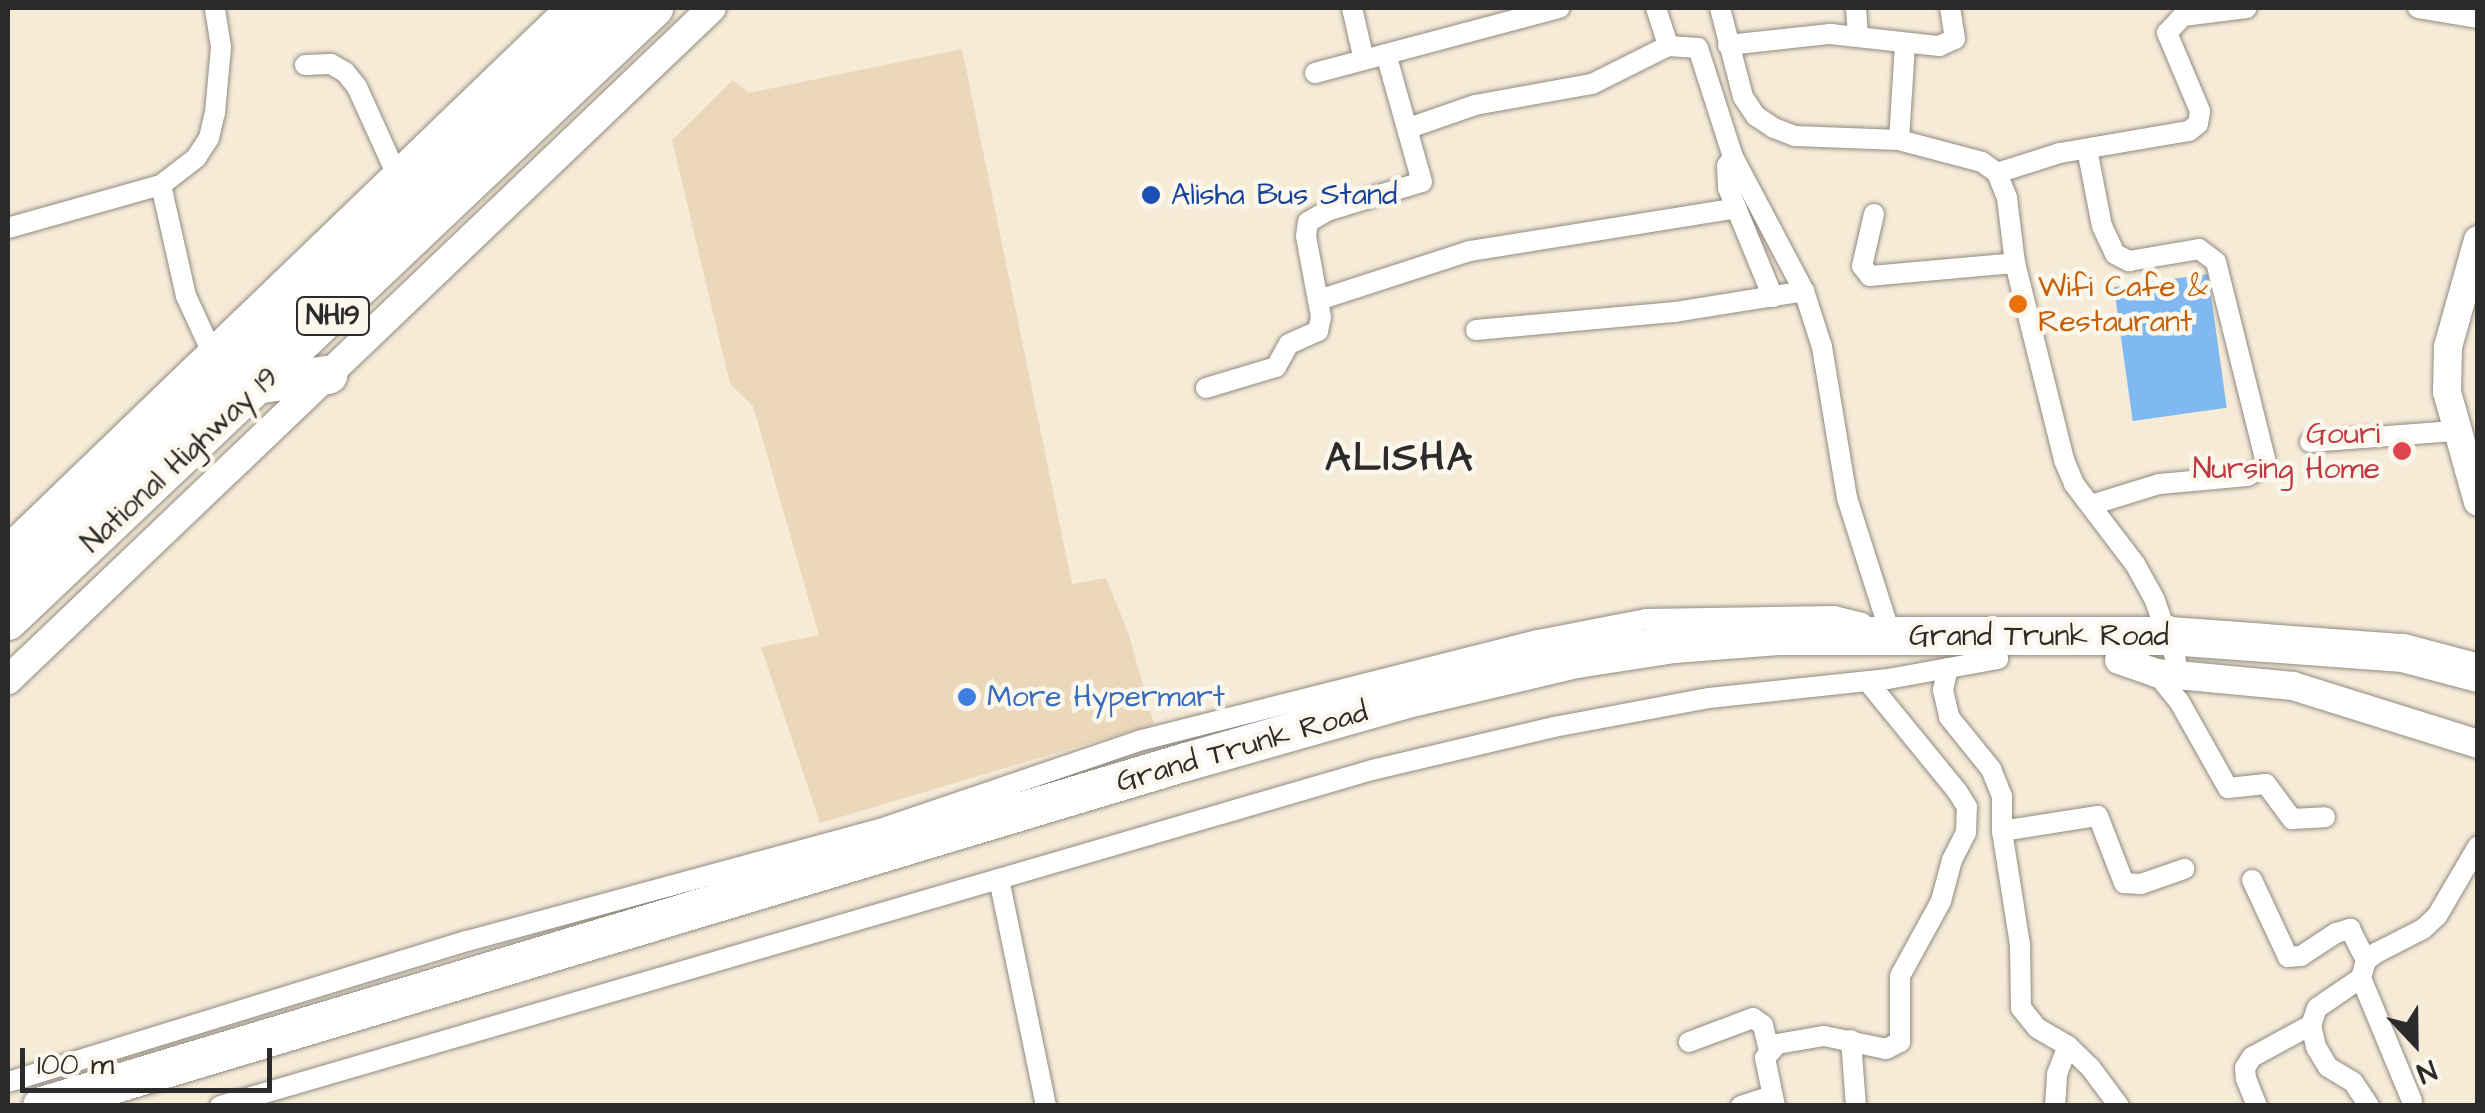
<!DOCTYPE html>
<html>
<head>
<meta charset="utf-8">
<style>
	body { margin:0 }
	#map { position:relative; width:2485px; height:1113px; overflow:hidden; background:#f6ebd7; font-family:"Architects Daughter",sans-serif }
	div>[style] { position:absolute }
	.built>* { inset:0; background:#ebd8ba }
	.water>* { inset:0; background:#80b9f1; transform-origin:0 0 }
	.roads { filter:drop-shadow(0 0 2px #908b81) drop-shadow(0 0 2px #908b81) }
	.street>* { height:20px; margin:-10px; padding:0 10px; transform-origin:10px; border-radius:10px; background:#fff }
	.secondary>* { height:28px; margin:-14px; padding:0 14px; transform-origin:14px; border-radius:14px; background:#fff }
	.highway>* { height:38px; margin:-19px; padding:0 19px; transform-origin:19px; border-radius:19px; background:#fff }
	.dots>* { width:28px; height:28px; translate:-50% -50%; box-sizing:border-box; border:5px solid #fbf7ec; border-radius:50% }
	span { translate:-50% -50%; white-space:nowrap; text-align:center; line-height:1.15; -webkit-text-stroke:9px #fbf7ec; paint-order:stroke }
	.shield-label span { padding:2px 8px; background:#fbf7ec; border:2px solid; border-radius:8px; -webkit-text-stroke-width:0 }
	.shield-label { font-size:28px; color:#2b2b2b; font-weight:700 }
	.transit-label { font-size:30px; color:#164399 }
	.left { translate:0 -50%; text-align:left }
	.food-label { font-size:30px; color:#c56008 }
	.health-label { font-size:30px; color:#be3a42 }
	.right { translate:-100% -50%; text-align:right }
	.street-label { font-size:30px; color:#2b2b2b }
	.shop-label { font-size:30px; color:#366cbe }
	.district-label { font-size:40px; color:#2b2b2b; font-weight:700; letter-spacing:2.5px }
	.frame { position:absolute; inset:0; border:10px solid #2b2b2b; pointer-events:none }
	.north { position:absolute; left:2365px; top:993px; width:100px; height:100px; -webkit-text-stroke:8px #fbf7ec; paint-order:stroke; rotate:158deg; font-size:28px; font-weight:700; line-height:40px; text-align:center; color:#2b2b2b }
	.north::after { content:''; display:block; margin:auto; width:35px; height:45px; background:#2b2b2b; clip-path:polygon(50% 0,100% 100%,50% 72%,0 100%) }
	.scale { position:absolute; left:20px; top:1048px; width:252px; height:45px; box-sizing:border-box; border:5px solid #2b2b2b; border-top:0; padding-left:12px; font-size:30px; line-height:35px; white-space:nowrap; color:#2b2b2b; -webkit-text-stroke:8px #fbf7ec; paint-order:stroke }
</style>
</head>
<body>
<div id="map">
	<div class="built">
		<div style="clip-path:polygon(962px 49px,1072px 584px,1106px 578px,1128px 632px,1154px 724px,820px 823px,761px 647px,819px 635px,753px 406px,730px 384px,672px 140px,733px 80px,749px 93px)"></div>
	</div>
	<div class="water">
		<div style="left:2208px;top:274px;width:135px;height:95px;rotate:82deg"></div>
	</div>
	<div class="roads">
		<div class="street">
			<div style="left:1352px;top:8px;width:53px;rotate:77deg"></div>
			<div style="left:1656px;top:8px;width:40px;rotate:72deg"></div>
			<div style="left:1720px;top:8px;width:92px;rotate:75.5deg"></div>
			<div style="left:1743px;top:97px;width:23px;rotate:56deg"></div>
			<div style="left:1756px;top:116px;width:22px;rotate:34deg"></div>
			<div style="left:1774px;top:128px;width:22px;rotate:21deg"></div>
			<div style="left:1795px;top:136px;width:104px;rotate:2.2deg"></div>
			<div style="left:1899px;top:140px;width:86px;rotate:14.8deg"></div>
			<div style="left:1982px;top:162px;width:19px;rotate:36deg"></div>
			<div style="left:1997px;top:173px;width:27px;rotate:68deg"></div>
			<div style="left:2007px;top:198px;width:65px;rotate:83deg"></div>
			<div style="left:2015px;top:263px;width:203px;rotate:76deg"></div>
			<div style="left:2064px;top:460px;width:26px;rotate:67deg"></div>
			<div style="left:2074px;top:484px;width:101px;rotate:52.7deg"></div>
			<div style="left:2135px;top:564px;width:39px;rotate:61deg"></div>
			<div style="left:2154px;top:598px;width:66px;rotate:70.5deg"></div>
			<div style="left:1856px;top:8px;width:29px;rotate:86deg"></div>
			<div style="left:2418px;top:8px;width:61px;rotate:9.5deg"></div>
			<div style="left:1728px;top:45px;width:103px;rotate:-6.2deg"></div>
			<div style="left:1830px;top:34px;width:110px;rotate:6.3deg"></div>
			<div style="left:1939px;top:46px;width:17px;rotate:-24deg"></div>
			<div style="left:1955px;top:39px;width:31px;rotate:-99deg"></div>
			<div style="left:305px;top:65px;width:26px;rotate:-2deg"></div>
			<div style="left:331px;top:64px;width:16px;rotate:30deg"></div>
			<div style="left:345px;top:72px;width:19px;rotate:51deg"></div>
			<div style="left:357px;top:87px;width:97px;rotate:65.6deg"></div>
			<div style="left:1315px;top:73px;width:253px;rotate:-14.9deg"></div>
			<div style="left:1409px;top:128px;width:70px;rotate:-19.2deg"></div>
			<div style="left:1475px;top:105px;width:119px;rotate:-10.2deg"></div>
			<div style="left:1592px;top:84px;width:85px;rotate:-26.6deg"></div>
			<div style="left:1668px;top:46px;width:30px;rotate:4deg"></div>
			<div style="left:1698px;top:48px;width:114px;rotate:72.2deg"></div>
			<div style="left:1733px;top:157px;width:152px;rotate:62.1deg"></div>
			<div style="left:1804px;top:291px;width:59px;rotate:72.2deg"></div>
			<div style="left:1822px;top:347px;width:153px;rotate:80.6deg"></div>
			<div style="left:1847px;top:498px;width:139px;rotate:72.3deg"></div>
			<div style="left:1899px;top:140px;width:96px;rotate:-86.4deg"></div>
			<div style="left:2087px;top:149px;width:78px;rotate:79deg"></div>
			<div style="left:2102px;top:226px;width:31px;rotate:65deg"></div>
			<div style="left:2115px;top:254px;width:16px;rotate:27deg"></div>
			<div style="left:2129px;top:261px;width:71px;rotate:-9.7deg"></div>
			<div style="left:2199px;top:249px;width:21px;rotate:37deg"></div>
			<div style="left:2216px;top:262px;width:203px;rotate:76deg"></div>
			<div style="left:2265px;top:459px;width:8px;rotate:97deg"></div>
			<div style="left:2264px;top:467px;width:19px;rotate:152deg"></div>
			<div style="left:2247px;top:476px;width:88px;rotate:174.8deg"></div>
			<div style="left:2159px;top:484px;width:71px;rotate:162.8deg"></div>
			<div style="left:1733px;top:157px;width:11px;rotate:124deg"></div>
			<div style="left:1727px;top:166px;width:22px;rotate:87deg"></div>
			<div style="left:1728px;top:188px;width:118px;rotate:67.6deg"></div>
			<div style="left:1997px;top:173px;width:66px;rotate:-17.6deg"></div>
			<div style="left:2060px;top:153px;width:131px;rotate:-9.7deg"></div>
			<div style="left:2189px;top:131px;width:11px;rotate:-38deg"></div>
			<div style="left:2198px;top:124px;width:13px;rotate:-81deg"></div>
			<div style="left:2200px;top:111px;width:85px;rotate:-112.9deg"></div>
			<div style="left:2167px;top:33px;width:23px;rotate:-47deg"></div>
			<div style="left:2183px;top:16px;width:64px;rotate:-7.1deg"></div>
			<div style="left:161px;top:185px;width:114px;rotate:77.3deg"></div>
			<div style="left:186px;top:296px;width:60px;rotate:65.2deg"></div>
			<div style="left:1874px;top:214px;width:53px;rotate:103deg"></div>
			<div style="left:1862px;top:266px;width:13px;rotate:51deg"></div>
			<div style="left:1870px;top:276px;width:146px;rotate:-5.1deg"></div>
			<div style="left:8px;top:228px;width:159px;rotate:-15.7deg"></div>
			<div style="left:161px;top:185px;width:44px;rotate:-37.6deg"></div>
			<div style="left:196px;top:158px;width:24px;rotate:-57deg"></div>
			<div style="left:209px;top:138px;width:26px;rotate:-77deg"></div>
			<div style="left:215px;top:113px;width:66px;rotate:-84.8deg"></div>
			<div style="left:221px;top:47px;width:39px;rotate:-99deg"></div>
			<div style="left:1319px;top:300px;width:159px;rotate:-18deg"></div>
			<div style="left:1470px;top:251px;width:270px;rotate:-9.1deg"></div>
			<div style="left:1476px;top:330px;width:200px;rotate:-5.2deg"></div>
			<div style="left:1675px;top:312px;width:131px;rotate:-9.2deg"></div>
			<div style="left:1206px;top:388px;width:73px;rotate:-16.7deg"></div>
			<div style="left:1276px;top:367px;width:26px;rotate:-61deg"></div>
			<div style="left:1289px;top:344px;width:32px;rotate:-24deg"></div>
			<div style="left:1318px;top:331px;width:14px;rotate:-78deg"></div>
			<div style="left:1321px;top:317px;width:82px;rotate:-100.5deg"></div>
			<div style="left:1306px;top:236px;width:14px;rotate:-82deg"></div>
			<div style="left:1308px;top:222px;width:22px;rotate:-30deg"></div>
			<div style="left:1327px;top:211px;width:99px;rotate:-17deg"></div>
			<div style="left:1422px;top:182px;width:133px;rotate:-105.7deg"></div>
			<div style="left:2310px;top:442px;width:144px;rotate:-4.4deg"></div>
			<div style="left:1948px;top:668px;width:23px;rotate:103deg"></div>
			<div style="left:1943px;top:690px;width:28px;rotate:77deg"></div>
			<div style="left:1949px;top:717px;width:67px;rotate:51.1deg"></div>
			<div style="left:1991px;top:769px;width:29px;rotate:68deg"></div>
			<div style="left:2002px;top:796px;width:35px;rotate:90deg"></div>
			<div style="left:2002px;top:831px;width:115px;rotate:81deg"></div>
			<div style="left:2020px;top:945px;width:63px;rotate:89.1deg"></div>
			<div style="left:2021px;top:1008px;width:26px;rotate:51deg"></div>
			<div style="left:2037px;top:1028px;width:36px;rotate:30deg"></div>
			<div style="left:2068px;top:1046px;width:30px;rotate:44deg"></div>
			<div style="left:2090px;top:1067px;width:49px;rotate:53.4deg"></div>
			<div style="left:2156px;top:673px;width:36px;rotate:51deg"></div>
			<div style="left:2179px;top:701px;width:100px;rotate:60.6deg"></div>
			<div style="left:2228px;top:788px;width:38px;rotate:-6deg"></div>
			<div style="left:2266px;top:784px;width:44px;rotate:53.4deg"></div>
			<div style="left:2292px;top:819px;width:33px;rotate:-3deg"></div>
			<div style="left:2002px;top:831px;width:97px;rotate:-8.9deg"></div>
			<div style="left:2098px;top:816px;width:72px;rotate:68.8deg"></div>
			<div style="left:2124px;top:883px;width:17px;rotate:3deg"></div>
			<div style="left:2141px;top:884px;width:46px;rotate:-19.2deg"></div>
			<div style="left:999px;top:879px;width:232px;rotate:78.3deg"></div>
			<div style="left:2252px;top:880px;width:85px;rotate:64.9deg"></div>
			<div style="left:2288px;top:957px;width:13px;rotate:-4deg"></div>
			<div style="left:2301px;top:956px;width:42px;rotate:-33.3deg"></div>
			<div style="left:2336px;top:933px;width:15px;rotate:-16deg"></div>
			<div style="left:2350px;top:929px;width:36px;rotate:63deg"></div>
			<div style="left:2361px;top:978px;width:53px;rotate:145.7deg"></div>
			<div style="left:2317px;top:1008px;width:18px;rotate:109deg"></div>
			<div style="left:2311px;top:1025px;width:23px;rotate:77deg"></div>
			<div style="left:2316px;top:1047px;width:23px;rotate:59deg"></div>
			<div style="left:2328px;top:1067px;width:29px;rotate:31deg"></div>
			<div style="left:2353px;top:1082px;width:29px;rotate:56deg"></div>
			<div style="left:1851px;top:1040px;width:66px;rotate:85.7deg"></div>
			<div style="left:1689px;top:1042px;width:68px;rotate:-20.6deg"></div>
			<div style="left:1753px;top:1018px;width:12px;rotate:35deg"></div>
			<div style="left:1763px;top:1025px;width:26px;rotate:77deg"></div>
			<div style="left:8px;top:1082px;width:480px;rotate:-17.1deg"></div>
			<div style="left:467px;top:941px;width:434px;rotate:-15.2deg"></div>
			<div style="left:886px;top:827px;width:270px;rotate:-18.8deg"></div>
			<div style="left:1142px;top:740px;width:408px;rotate:-14.2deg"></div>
			<div style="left:1538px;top:640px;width:110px;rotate:-11deg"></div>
			<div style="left:1646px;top:619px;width:188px;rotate:-0.9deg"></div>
			<div style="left:1834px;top:616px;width:29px;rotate:14deg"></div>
			<div style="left:2412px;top:1101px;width:133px;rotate:-112.5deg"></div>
			<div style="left:2361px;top:978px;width:18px;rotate:-74deg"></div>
			<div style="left:2366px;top:961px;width:13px;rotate:-39deg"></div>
			<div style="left:2376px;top:953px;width:53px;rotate:-27.1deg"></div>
			<div style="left:2423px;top:929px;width:19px;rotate:-43deg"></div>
			<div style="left:2437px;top:916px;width:81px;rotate:-59.6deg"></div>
			<div style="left:220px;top:1106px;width:1200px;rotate:-16.26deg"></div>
			<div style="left:1372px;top:770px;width:187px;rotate:-13.3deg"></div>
			<div style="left:1554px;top:727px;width:158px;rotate:-10.6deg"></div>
			<div style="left:1709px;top:698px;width:180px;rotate:-6.1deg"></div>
			<div style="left:1888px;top:679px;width:112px;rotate:-10.3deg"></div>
			<div style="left:1741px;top:1106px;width:33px;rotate:-18deg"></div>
			<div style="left:1775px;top:1106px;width:49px;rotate:-101.8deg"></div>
			<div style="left:1765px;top:1058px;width:18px;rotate:-49deg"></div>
			<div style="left:1777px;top:1044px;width:48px;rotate:-9.7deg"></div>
			<div style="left:1824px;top:1036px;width:63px;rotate:11.8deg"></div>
			<div style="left:1886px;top:1049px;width:16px;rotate:-27deg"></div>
			<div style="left:1900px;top:1042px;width:66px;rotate:-90deg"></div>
			<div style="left:1900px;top:976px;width:85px;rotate:-61.3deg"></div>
			<div style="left:1941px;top:901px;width:42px;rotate:-75deg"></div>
			<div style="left:1952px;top:860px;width:30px;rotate:-63deg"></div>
			<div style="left:1966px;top:833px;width:26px;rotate:-88deg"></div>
			<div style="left:1967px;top:807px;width:19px;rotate:-122deg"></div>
			<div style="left:1957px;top:791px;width:141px;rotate:-129.2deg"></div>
			<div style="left:2055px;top:1106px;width:32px;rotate:-86deg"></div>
			<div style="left:2057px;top:1074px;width:30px;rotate:-69deg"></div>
			<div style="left:2257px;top:1106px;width:29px;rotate:-112deg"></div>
			<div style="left:2246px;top:1079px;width:11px;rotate:-95deg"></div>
			<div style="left:2245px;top:1068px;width:13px;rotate:-58deg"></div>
			<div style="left:2252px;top:1057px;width:67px;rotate:-28.5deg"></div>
		</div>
		<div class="secondary">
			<div style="left:2478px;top:240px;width:111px;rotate:105.7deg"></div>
			<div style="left:2448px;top:347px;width:45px;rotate:91.3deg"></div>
			<div style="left:2447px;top:392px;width:114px;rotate:74.3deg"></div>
			<div style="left:8px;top:549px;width:780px;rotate:-43.91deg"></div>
			<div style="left:2119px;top:660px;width:39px;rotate:19deg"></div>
			<div style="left:2156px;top:673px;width:138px;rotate:5.4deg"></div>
			<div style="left:2293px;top:686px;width:194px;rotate:17.4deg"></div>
			<div style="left:8px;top:680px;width:973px;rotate:-43.67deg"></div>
		</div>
		<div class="highway">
			<div style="left:262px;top:384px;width:67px;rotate:-7.8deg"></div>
			<div style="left:8px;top:580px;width:831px;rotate:-43.49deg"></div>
			<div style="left:8px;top:621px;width:891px;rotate:-43.5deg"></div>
			<div style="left:42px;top:1106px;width:1195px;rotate:-16.74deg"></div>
			<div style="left:1186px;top:762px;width:226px;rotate:-15.9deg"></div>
			<div style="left:1403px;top:700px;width:179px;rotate:-13.3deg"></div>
			<div style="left:1577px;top:659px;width:98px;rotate:-8.8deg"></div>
			<div style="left:1674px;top:644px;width:104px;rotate:-4.4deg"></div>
			<div style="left:1778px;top:636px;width:392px"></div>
			<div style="left:2170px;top:636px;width:234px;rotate:4.2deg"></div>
			<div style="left:2403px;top:653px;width:78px;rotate:14.9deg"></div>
		</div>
	</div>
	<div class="dots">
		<div style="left:1151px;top:195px;background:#1a4fb4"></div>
		<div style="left:2018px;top:304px;background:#e8710a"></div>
		<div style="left:2402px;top:451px;background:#e0444e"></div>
		<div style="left:967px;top:697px;background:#3f7fe0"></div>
	</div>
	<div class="shield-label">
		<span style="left:333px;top:316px">NH19</span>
	</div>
	<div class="transit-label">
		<span class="left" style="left:1171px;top:195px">Alisha Bus Stand</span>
	</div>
	<div class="food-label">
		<span class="left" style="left:2038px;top:304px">Wifi Cafe &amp;<br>Restaurant</span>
	</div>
	<div class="health-label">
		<span class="right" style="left:2380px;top:451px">Gouri<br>Nursing Home</span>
	</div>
	<div class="street-label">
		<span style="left:180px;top:460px;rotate:-43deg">National Highway 19</span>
		<span style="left:2039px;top:636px">Grand Trunk Road</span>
		<span style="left:1242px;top:747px;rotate:-16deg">Grand Trunk Road</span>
	</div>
	<div class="shop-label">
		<span class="left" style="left:987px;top:697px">More Hypermart</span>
	</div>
	<div class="district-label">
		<span style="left:1400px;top:459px">ALISHA</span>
	</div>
	<div class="frame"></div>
	<div class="north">N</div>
	<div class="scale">100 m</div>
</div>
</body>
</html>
